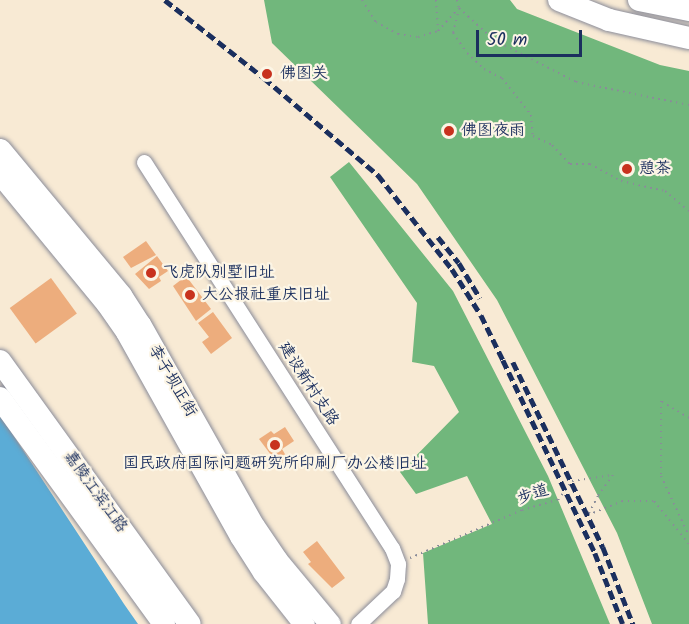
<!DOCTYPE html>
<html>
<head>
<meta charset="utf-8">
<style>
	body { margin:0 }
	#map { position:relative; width:689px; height:624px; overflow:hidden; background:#f8ead4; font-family:Kalam,"LXGW WenKai TC",sans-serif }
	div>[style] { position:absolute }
	.forest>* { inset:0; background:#71b77c }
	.water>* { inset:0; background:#5bacd6 }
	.building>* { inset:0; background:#edad7d; transform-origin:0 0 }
	.path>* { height:2px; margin-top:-1px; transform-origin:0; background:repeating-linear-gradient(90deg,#8a8c99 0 1.5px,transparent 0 6px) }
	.roads { filter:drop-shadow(0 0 2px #8a8c99) drop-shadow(0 0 2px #8a8c99) }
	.street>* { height:15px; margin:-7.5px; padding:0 7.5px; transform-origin:7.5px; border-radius:7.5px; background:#fff }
	.secondary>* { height:21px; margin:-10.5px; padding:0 10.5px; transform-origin:10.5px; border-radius:10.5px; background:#fff }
	.primary>* { height:22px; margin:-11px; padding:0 11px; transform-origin:11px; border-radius:11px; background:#fff }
	.rail>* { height:4.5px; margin-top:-2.25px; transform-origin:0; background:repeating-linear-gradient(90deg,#1b2f5e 0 9px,transparent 0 13.5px) }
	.dots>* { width:16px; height:16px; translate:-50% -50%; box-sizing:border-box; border:3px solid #fcf5e5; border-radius:50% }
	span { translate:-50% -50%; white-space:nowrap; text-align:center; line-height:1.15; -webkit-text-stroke:4.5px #fcf5e5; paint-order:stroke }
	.poi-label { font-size:16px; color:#1b2f5e }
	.left { translate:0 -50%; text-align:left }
	.street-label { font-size:16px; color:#1b2f5e }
	.scale { position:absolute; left:476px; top:30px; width:106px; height:27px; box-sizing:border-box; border:3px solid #1b2f5e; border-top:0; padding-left:8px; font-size:18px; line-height:21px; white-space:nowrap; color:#1b2f5e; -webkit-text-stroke:4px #fcf5e5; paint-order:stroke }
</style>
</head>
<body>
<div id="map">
	<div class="forest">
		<div style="clip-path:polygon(264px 0,510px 0,517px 9px,660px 65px,689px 71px,689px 624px,652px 624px,617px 533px,497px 300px,417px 184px,272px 43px)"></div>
		<div style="clip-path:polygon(349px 162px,453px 291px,548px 476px,610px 624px,428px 624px,423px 553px,492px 524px,467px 476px,416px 494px,400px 472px,459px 412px,434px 366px,412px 362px,417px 303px,330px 177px)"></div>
	</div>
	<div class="water">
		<div style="clip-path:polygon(0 415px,124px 604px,138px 624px,0 624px)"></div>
	</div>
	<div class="building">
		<div style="clip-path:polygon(146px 241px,156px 255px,131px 268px,123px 257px)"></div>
		<div style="clip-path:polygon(157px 256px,168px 271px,159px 277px,161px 281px,149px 289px,135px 274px)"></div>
		<div style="clip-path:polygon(186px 276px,211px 309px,196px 321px,173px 286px)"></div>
		<div style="left:51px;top:278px;width:44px;height:51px;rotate:54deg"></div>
		<div style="clip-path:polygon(213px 312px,232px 338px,211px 354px,202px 342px,209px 337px,198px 323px)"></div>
		<div style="clip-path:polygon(285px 427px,294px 441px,282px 449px,289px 461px,280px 467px,259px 439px,271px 431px,274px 434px)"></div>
		<div style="clip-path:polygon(317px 541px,345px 578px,332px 588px,308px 564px,311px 562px,303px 552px)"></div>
	</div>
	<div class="path">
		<div style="left:362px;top:0;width:26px;rotate:58deg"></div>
		<div style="left:376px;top:22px;width:25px;rotate:29deg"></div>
		<div style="left:398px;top:34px;width:20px;rotate:9deg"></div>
		<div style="left:418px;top:37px;width:21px;rotate:-17deg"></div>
		<div style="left:436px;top:0;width:31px;rotate:86deg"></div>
		<div style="left:438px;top:31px;width:28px;rotate:-48deg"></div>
		<div style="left:457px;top:0;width:8px;rotate:76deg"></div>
		<div style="left:459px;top:8px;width:47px;rotate:42.4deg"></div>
		<div style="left:494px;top:40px;width:92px;rotate:27.1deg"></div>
		<div style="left:576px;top:82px;width:115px;rotate:11.5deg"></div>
		<div style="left:459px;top:8px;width:26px;rotate:103deg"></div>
		<div style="left:453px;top:33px;width:24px;rotate:55deg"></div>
		<div style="left:467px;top:53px;width:23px;rotate:43deg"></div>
		<div style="left:484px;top:69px;width:20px;rotate:27deg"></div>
		<div style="left:502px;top:78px;width:47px;rotate:51.9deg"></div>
		<div style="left:531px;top:115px;width:21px;rotate:85deg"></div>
		<div style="left:533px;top:136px;width:21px;rotate:25deg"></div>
		<div style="left:552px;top:145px;width:26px;rotate:47deg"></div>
		<div style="left:570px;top:164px;width:20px"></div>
		<div style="left:590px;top:164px;width:35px;rotate:29deg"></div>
		<div style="left:621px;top:181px;width:45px;rotate:12.8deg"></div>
		<div style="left:665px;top:191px;width:31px;rotate:40deg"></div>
		<div style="left:689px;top:418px;width:33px;rotate:-149deg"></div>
		<div style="left:661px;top:401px;width:75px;rotate:90deg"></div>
		<div style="left:661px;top:476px;width:66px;rotate:65deg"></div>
		<div style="left:410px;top:558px;width:122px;rotate:-23.2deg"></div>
		<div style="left:522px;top:510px;width:37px;rotate:-16deg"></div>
		<div style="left:558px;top:500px;width:24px;rotate:-54deg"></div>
		<div style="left:572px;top:481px;width:41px;rotate:-8.3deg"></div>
		<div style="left:613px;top:475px;width:26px;rotate:126deg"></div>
		<div style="left:598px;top:496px;width:21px;rotate:118deg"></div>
		<div style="left:588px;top:515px;width:37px;rotate:-22deg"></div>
		<div style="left:622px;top:501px;width:32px"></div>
		<div style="left:654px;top:501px;width:55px;rotate:50.9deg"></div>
	</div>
	<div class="roads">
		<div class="street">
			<div style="left:144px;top:162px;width:459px;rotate:57.3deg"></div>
			<div style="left:392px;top:548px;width:17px;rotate:69deg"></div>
			<div style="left:398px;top:564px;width:15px;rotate:94deg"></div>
			<div style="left:397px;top:579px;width:13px;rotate:108deg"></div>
			<div style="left:393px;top:591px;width:48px;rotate:136.7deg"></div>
		</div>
		<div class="secondary">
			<div style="left:0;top:149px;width:190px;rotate:50.3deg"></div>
			<div style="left:121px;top:295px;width:35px;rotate:57deg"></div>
			<div style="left:140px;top:324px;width:232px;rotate:60.6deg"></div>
			<div style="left:254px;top:526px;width:41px;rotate:55.9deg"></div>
			<div style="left:277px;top:560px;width:83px;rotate:50.4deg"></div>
			<div style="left:0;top:174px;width:167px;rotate:50.6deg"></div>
			<div style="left:106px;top:303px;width:35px;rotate:55deg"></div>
			<div style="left:126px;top:332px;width:234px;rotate:60.8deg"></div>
			<div style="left:240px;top:536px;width:43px;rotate:57.4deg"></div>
			<div style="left:263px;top:572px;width:66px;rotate:51.7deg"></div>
		</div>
		<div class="primary">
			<div style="left:559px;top:0;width:54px;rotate:21.8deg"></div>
			<div style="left:609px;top:20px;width:82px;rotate:12.7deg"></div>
			<div style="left:639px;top:0;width:51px;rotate:11.3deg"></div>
			<div style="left:0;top:361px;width:324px;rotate:54.2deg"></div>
			<div style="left:0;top:398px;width:279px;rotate:54deg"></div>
		</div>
	</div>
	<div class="rail">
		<div style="left:165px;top:0;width:126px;rotate:38.2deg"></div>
		<div style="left:264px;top:78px;width:150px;rotate:40.4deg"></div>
		<div style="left:378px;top:175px;width:120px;rotate:51.8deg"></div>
		<div style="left:452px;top:269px;width:54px;rotate:57.8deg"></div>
		<div style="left:481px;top:315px;width:50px;rotate:63.9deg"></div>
		<div style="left:503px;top:360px;width:214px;rotate:64.5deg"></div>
		<div style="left:595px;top:553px;width:76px;rotate:68.5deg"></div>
		<div style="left:438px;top:237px;width:33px;rotate:51deg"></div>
		<div style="left:459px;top:263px;width:41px;rotate:59deg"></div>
		<div style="left:513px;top:362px;width:206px;rotate:64.1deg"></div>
		<div style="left:603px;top:547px;width:83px;rotate:68.7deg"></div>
	</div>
	<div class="dots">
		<div style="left:267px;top:74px;background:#c8321e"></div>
		<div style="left:449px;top:131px;background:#c8321e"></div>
		<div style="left:627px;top:169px;background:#c8321e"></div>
		<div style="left:151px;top:273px;background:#c8321e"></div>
		<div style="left:190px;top:295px;background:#c8321e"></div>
		<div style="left:275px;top:445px;background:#c8321e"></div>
	</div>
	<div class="poi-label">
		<span class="left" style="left:280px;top:74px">佛图关</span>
		<span class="left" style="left:461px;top:131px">佛图夜雨</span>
		<span class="left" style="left:639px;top:169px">憩茶</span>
		<span class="left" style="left:163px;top:273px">飞虎队别墅旧址</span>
		<span class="left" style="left:202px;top:295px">大公报社重庆旧址</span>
		<span style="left:275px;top:464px">国民政府国际问题研究所印刷厂办公楼旧址</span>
	</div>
	<div class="street-label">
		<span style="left:172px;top:381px;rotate:60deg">李子坝正街</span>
		<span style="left:308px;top:384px;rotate:57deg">建设新村支路</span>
		<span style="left:95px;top:492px;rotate:54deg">嘉陵江滨江路</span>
		<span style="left:533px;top:495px;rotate:-18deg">步道</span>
	</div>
	<div class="scale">50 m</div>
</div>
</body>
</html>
